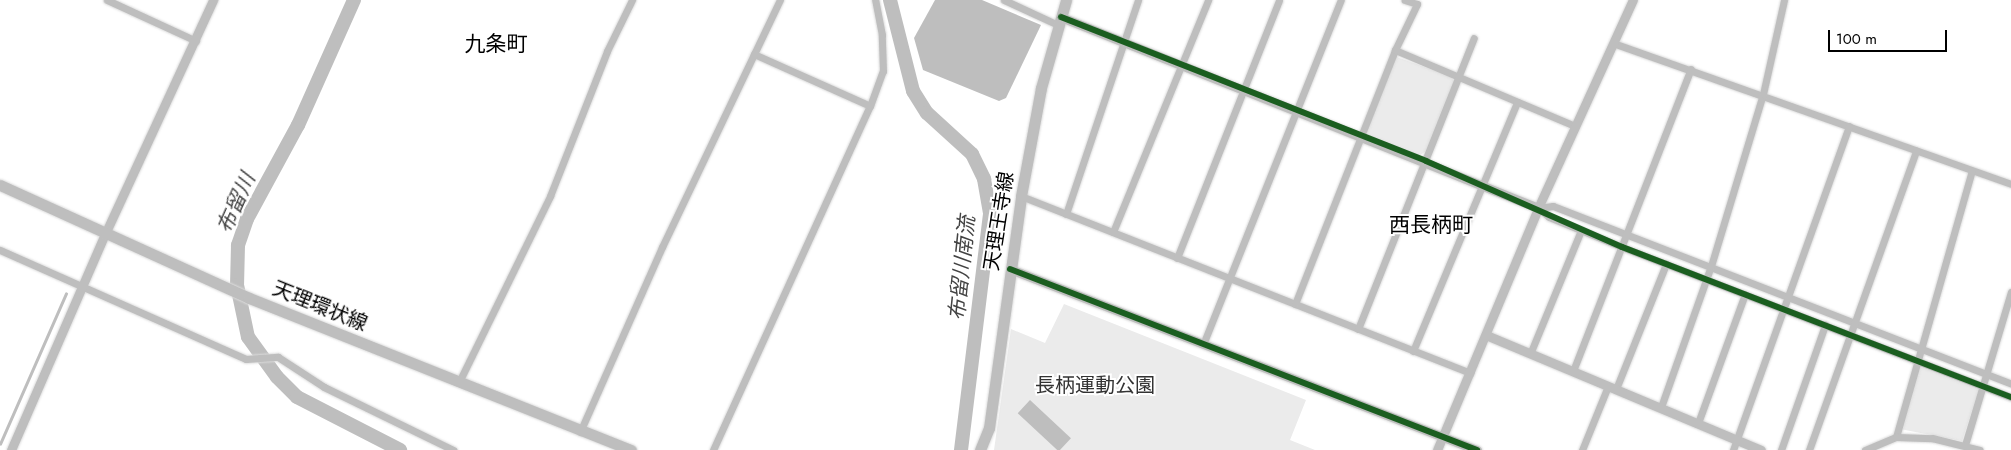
<!DOCTYPE html>
<html>
<head>
<meta charset="utf-8">
<style>
	body { margin:0 }
	#map { position:relative; width:2011px; height:450px; overflow:hidden; background:#fff; font-family:Jost,"Noto Sans JP",sans-serif }
	div>[style] { position:absolute }
	.green>* { inset:0; background:#ebebeb }
	.water>* { inset:0; background:#bebebe; transform-origin:0 0 }
	.stream>* { height:2.5px; margin:-1.25px; padding:0 1.25px; transform-origin:1.25px; border-radius:1.25px; background:#bebebe }
	.river>* { height:14px; margin:-7px; padding:0 7px; transform-origin:7px; border-radius:7px; background:#bebebe }
	.roads { filter:drop-shadow(0 0 1px #dbdbdb) drop-shadow(0 0 1px #dbdbdb) }
	.minor>* { height:7px; margin:-3.5px; padding:0 3.5px; transform-origin:3.5px; border-radius:3.5px; background:#bebebe }
	.tertiary>* { height:9px; margin:-4.5px; padding:0 4.5px; transform-origin:4.5px; border-radius:4.5px; background:#bebebe }
	.primary>* { height:11px; margin:-5.5px; padding:0 5.5px; transform-origin:5.5px; border-radius:5.5px; background:#bebebe }
	.cycleway>* { height:6px; margin:-3px; padding:0 3px; transform-origin:3px; border-radius:3px; background:#1b5e20 }
	span { translate:-50% -50%; white-space:nowrap; text-align:center; line-height:1.15; -webkit-text-stroke:4px #fff; paint-order:stroke }
	.street-label { font-size:20px; color:#000 }
	.park-label { font-size:20px; color:#323232 }
	.neighbourhood-label { font-size:21px; color:#000 }
	.water-label { font-size:21px; color:#434343; font-style:italic }
	.scale { position:absolute; left:1828px; top:30px; width:119px; height:22px; box-sizing:border-box; border:2px solid #000; border-top:0; padding-left:6px; font-size:15px; line-height:18px; white-space:nowrap; color:#000; -webkit-text-stroke:4px #fff; paint-order:stroke }
</style>
</head>
<body>
<div id="map">
	<div class="green">
		<div style="clip-path:polygon(1394px 56px,1450px 76px,1455px 82px,1429px 149px,1419px 156px,1363px 134px)"></div>
		<div style="clip-path:polygon(1064px 304px,1306px 400px,1290px 440px,1315px 450px,994px 450px,1011px 329px,1045px 343px)"></div>
		<div style="clip-path:polygon(1919px 366px,1979px 389px,1962px 441px,1900px 429px)"></div>
	</div>
	<div class="water">
		<div style="clip-path:polygon(935px 0,982px 0,1041px 25px,1006px 98px,999px 101px,923px 70px,914px 38px)"></div>
		<div style="left:1030px;top:400px;width:56px;height:18px;rotate:43deg"></div>
	</div>
	<div class="stream">
		<div style="left:0;top:444px;width:164px;rotate:-66.3deg"></div>
	</div>
	<div class="river">
		<div style="left:354px;top:0;width:137px;rotate:114.1deg"></div>
		<div style="left:298px;top:125px;width:107px;rotate:118.5deg"></div>
		<div style="left:247px;top:219px;width:28px;rotate:109deg"></div>
		<div style="left:238px;top:245px;width:40px;rotate:91.4deg"></div>
		<div style="left:237px;top:285px;width:53px;rotate:78.1deg"></div>
		<div style="left:248px;top:337px;width:49px;rotate:54.1deg"></div>
		<div style="left:277px;top:377px;width:28px;rotate:45deg"></div>
		<div style="left:297px;top:397px;width:116px;rotate:27.2deg"></div>
		<div style="left:890px;top:0;width:94px;rotate:75.8deg"></div>
		<div style="left:913px;top:91px;width:26px;rotate:58deg"></div>
		<div style="left:927px;top:113px;width:61px;rotate:42.3deg"></div>
		<div style="left:972px;top:154px;width:28px;rotate:64deg"></div>
		<div style="left:984px;top:179px;width:36px;rotate:80deg"></div>
		<div style="left:990px;top:214px;width:238px;rotate:97deg"></div>
	</div>
	<div class="roads">
		<div class="minor">
			<div style="left:107px;top:0;width:98px;rotate:24.7deg"></div>
			<div style="left:1004px;top:0;width:60px;rotate:24.8deg"></div>
			<div style="left:1613px;top:43px;width:422px;rotate:19.5deg"></div>
			<div style="left:1395px;top:50px;width:195px;rotate:22.9deg"></div>
			<div style="left:754px;top:54px;width:127px;rotate:24.1deg"></div>
			<div style="left:1021px;top:196px;width:483px;rotate:21.5deg"></div>
			<div style="left:1538px;top:208px;width:14px;rotate:39deg"></div>
			<div style="left:1549px;top:217px;width:79px;rotate:22.3deg"></div>
			<div style="left:1622px;top:247px;width:417px;rotate:21.1deg"></div>
			<div style="left:1538px;top:208px;width:15px;rotate:-8deg"></div>
			<div style="left:1553px;top:206px;width:491px;rotate:21.2deg"></div>
			<div style="left:1066px;top:214px;width:226px;rotate:-71.4deg"></div>
			<div style="left:1113px;top:232px;width:251px;rotate:-67.7deg"></div>
			<div style="left:0;top:250px;width:269px;rotate:23.9deg"></div>
			<div style="left:246px;top:359px;width:32px;rotate:-4deg"></div>
			<div style="left:278px;top:357px;width:55px;rotate:33.1deg"></div>
			<div style="left:324px;top:387px;width:144px;rotate:26deg"></div>
			<div style="left:1177px;top:258px;width:277px;rotate:-68.4deg"></div>
			<div style="left:1295px;top:304px;width:273px;rotate:-68.5deg"></div>
			<div style="left:1395px;top:50px;width:51px;rotate:-64.4deg"></div>
			<div style="left:1417px;top:4px;width:13px;rotate:-162deg"></div>
			<div style="left:1358px;top:329px;width:313px;rotate:-68.3deg"></div>
			<div style="left:1204px;top:342px;width:368px;rotate:-68.2deg"></div>
			<div style="left:1413px;top:351px;width:270px;rotate:-67.3deg"></div>
			<div style="left:1530px;top:354px;width:134px;rotate:-67.6deg"></div>
			<div style="left:1573px;top:371px;width:324px;rotate:-68.7deg"></div>
			<div style="left:459px;top:382px;width:207px;rotate:-63.9deg"></div>
			<div style="left:550px;top:196px;width:156px;rotate:-68.5deg"></div>
			<div style="left:607px;top:51px;width:57px;rotate:-63.9deg"></div>
			<div style="left:1616px;top:389px;width:135px;rotate:-68.2deg"></div>
			<div style="left:1661px;top:407px;width:150px;rotate:-70.5deg"></div>
			<div style="left:1711px;top:266px;width:180px;rotate:-73.2deg"></div>
			<div style="left:1763px;top:94px;width:96px;rotate:-77.4deg"></div>
			<div style="left:1698px;top:423px;width:137px;rotate:-70deg"></div>
			<div style="left:580px;top:432px;width:202px;rotate:-66.1deg"></div>
			<div style="left:662px;top:247px;width:274px;rotate:-64.5deg"></div>
			<div style="left:1896px;top:437px;width:277px;rotate:-74.1deg"></div>
			<div style="left:1965px;top:445px;width:160px;rotate:-73.3deg"></div>
			<div style="left:713px;top:450px;width:378px;rotate:-65.5deg"></div>
			<div style="left:870px;top:106px;width:37px;rotate:-70deg"></div>
			<div style="left:883px;top:71px;width:36px;rotate:-92deg"></div>
			<div style="left:882px;top:35px;width:36px;rotate:-101deg"></div>
			<div style="left:1582px;top:450px;width:69px;rotate:-67.9deg"></div>
			<div style="left:1733px;top:450px;width:344px;rotate:-70.3deg"></div>
			<div style="left:1781px;top:450px;width:133px;rotate:-70.6deg"></div>
			<div style="left:1809px;top:450px;width:318px;rotate:-70.3deg"></div>
			<div style="left:1865px;top:450px;width:34px;rotate:-23deg"></div>
			<div style="left:1896px;top:437px;width:36px;rotate:2deg"></div>
			<div style="left:1932px;top:438px;width:49px;rotate:14deg"></div>
		</div>
		<div class="tertiary">
			<div style="left:1061px;top:17px;width:514px;rotate:21.82deg"></div>
			<div style="left:1010px;top:269px;width:501px;rotate:21.19deg"></div>
			<div style="left:1486px;top:335px;width:298px;rotate:22.7deg"></div>
			<div style="left:11px;top:450px;width:236px;rotate:-66.5deg"></div>
			<div style="left:105px;top:234px;width:258px;rotate:-65.2deg"></div>
			<div style="left:1437px;top:450px;width:262px;rotate:-67.3deg"></div>
			<div style="left:1538px;top:208px;width:229px;rotate:-65.5deg"></div>
		</div>
		<div class="primary">
			<div style="left:0;top:185px;width:273px;rotate:24.4deg"></div>
			<div style="left:249px;top:298px;width:411px;rotate:21.7deg"></div>
			<div style="left:980px;top:450px;width:24px;rotate:-68deg"></div>
			<div style="left:989px;top:428px;width:234px;rotate:-82.1deg"></div>
			<div style="left:1021px;top:196px;width:110px;rotate:-79.5deg"></div>
			<div style="left:1041px;top:88px;width:91px;rotate:-74.1deg"></div>
		</div>
	</div>
	<div class="cycleway">
		<div style="left:1061px;top:17px;width:392px;rotate:21.5deg"></div>
		<div style="left:1426px;top:161px;width:214px;rotate:23.7deg"></div>
		<div style="left:1622px;top:247px;width:417px;rotate:21.1deg"></div>
		<div style="left:1010px;top:269px;width:501px;rotate:21.19deg"></div>
	</div>
	<div class="street-label">
		<span style="left:999px;top:221px;rotate:-81deg">天理王寺線</span>
		<span style="left:320px;top:306px;rotate:22deg">天理環状線</span>
	</div>
	<div class="park-label">
		<span style="left:1095px;top:385px">長柄運動公園</span>
	</div>
	<div class="neighbourhood-label">
		<span style="left:496px;top:44px">九条町</span>
		<span style="left:1431px;top:225px">西長柄町</span>
	</div>
	<div class="water-label">
		<span style="left:236px;top:203px;rotate:-66deg">布留川</span>
		<span style="left:962px;top:268px;rotate:-84deg">布留川南流</span>
	</div>
	<div class="scale">100 m</div>
</div>
</body>
</html>
